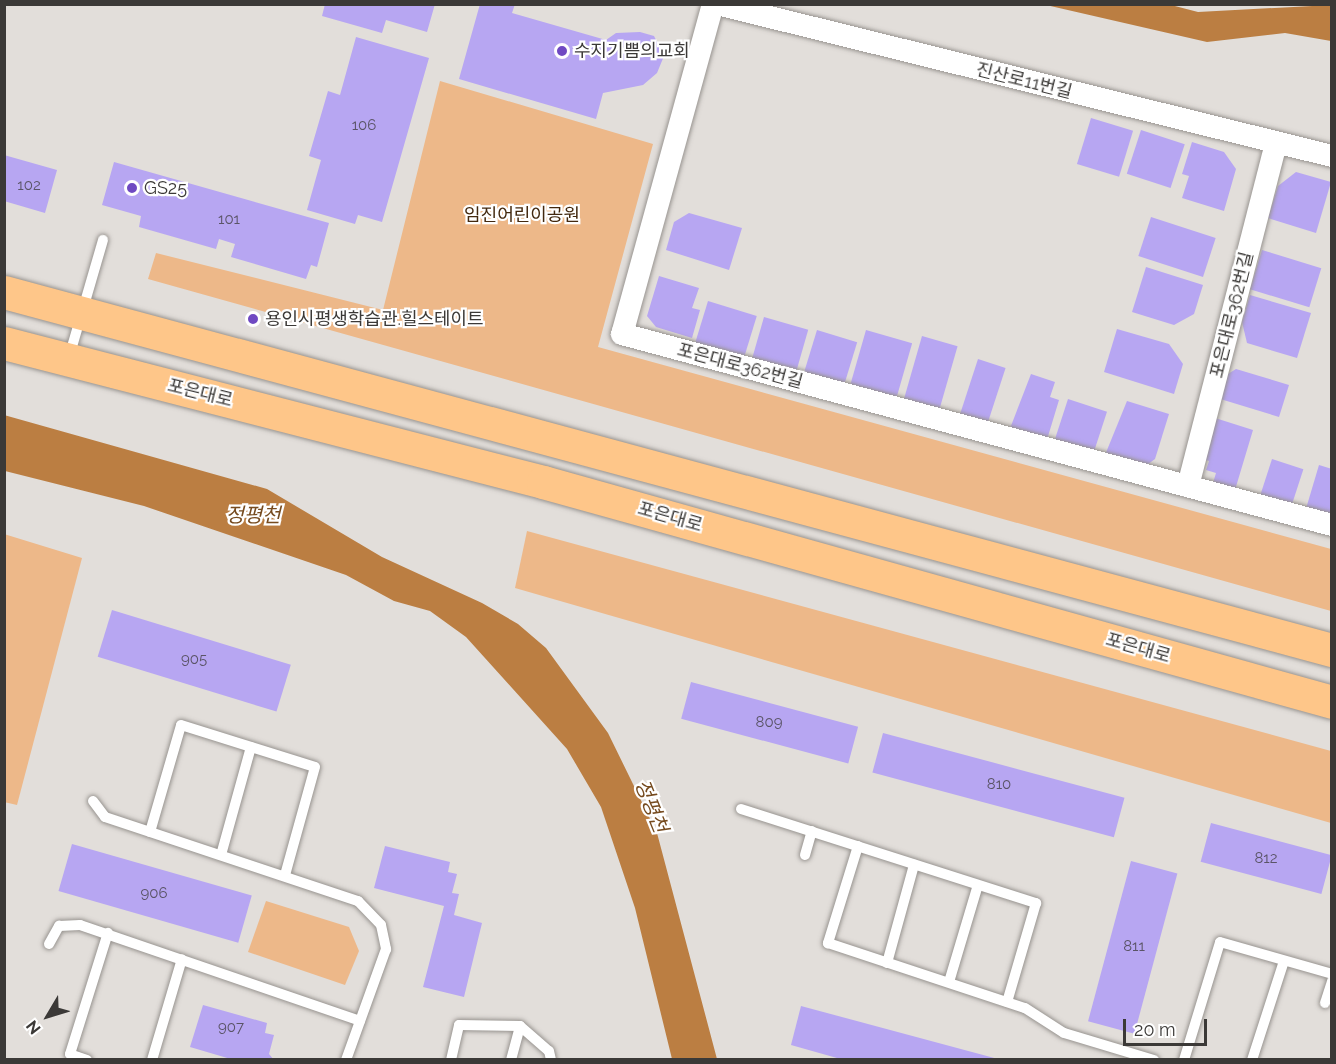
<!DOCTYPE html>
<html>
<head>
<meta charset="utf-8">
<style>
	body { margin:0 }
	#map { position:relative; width:1336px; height:1064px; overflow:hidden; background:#e2deda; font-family:Raleway,"Noto Sans KR",sans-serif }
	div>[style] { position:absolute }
	.green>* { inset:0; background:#edb889 }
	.water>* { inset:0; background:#bb7e42 }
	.building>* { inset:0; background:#b7a6f2; transform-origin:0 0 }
	.roads { filter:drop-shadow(0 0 2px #989490) drop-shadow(0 0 2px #989490) }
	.service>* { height:10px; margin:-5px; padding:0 5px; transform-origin:5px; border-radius:5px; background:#fff }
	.minor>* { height:22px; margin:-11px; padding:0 11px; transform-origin:11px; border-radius:11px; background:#fff }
	.primary>* { height:33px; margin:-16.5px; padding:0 16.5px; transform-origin:16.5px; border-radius:16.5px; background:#fec689 }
	.dots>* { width:16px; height:16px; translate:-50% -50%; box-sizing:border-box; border:3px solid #fff; border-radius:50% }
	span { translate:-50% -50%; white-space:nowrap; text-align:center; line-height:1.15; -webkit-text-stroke:4.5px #fff; paint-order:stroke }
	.number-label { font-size:15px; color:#5a5466 }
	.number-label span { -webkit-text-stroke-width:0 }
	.poi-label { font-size:18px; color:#3b3937 }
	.left { translate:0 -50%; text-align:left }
	.street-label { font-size:18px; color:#3b3937 }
	.park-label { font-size:18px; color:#43290f }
	.water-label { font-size:20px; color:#764b1f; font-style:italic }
	.frame { position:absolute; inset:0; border:6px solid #3b3937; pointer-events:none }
	.north { position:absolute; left:18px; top:986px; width:60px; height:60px; -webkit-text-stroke:4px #fff; paint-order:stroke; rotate:232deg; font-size:16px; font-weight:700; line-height:24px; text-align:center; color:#3b3937 }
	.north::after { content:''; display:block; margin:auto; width:21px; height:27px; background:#3b3937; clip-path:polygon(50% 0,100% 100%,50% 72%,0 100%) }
	.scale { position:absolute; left:1123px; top:1019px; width:84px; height:27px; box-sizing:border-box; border:3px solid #3b3937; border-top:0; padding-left:8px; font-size:18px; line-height:21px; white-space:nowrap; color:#3b3937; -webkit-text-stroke:4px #fff; paint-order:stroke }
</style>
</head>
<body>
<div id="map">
	<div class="green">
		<div style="clip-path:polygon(440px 81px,653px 144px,598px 347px,1331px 549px,1331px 611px,148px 279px,156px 253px,383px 310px)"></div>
		<div style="clip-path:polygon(527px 531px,1331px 751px,1331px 823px,515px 588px)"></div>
		<div style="clip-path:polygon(4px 534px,82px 558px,17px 805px,4px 802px)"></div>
		<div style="clip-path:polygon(266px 901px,349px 927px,359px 951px,345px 985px,248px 952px)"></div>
	</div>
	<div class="water">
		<div style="clip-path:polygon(1046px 5px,1171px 5px,1198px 12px,1331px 5px,1331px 41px,1285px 33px,1207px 42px)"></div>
		<div style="clip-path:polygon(4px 415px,267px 489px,382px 557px,482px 603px,518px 624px,546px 648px,608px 733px,657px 833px,717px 1059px,672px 1059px,635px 908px,601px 807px,567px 749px,466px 637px,430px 611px,394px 601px,346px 575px,144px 506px,5px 471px)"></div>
	</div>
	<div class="building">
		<div style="clip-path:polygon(325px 4px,435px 4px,427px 32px,386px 20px,382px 33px,322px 16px)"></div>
		<div style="clip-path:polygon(480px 4px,515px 4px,512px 13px,606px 40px,616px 33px,640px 32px,654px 36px,664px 56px,657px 73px,643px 85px,603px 93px,596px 119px,459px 79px)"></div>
		<div style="clip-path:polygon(356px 37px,429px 58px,382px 222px,358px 215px,355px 224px,307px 210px,321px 160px,309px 156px,328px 91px,340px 95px)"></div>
		<div style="left:1091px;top:118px;width:44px;height:48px;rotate:17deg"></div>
		<div style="left:1141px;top:130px;width:46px;height:46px;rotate:18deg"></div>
		<div style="clip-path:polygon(1192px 142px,1224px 152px,1236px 169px,1224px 211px,1182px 198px,1189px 176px,1182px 174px)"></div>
		<div style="clip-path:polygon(4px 155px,57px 170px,45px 213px,4px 201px)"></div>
		<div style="clip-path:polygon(114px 162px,329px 223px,317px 267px,311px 265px,306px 279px,231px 257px,235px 244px,219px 239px,216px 249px,139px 227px,141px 216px,102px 205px)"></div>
		<div style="clip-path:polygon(1296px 172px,1331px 182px,1316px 233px,1268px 218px,1278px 186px)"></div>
		<div style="clip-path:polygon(689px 213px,742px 228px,729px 270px,666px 250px,674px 222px)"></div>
		<div style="left:1151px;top:217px;width:68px;height:41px;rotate:18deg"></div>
		<div style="left:1262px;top:250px;width:62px;height:41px;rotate:17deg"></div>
		<div style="clip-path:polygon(1146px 267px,1203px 285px,1194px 314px,1174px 325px,1132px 312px)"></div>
		<div style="clip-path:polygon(659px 276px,699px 288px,692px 308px,700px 310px,692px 338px,656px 327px,647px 316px)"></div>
		<div style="clip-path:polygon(1250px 295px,1311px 313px,1297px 358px,1247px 343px,1242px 322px)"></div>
		<div style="left:708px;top:301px;width:51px;height:44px;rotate:17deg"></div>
		<div style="left:764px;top:317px;width:46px;height:46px;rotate:16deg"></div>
		<div style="clip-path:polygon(1117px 329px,1169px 344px,1183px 364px,1174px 394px,1104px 372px)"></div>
		<div style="left:817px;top:330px;width:42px;height:47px;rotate:17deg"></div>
		<div style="left:866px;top:330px;width:48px;height:59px;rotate:16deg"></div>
		<div style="left:922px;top:336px;width:37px;height:67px;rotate:16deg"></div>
		<div style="left:978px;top:359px;width:29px;height:60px;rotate:18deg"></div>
		<div style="clip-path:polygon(1236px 369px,1289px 385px,1279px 417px,1217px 398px,1223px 377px)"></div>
		<div style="clip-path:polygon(1031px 374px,1055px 382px,1050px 397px,1059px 400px,1046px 443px,1009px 431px)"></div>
		<div style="left:1068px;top:399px;width:41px;height:47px;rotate:18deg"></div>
		<div style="clip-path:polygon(1127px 401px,1169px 414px,1155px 459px,1144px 467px,1105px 455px)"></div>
		<div style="clip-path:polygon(1212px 417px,1253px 430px,1235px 490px,1213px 483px,1216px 473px,1206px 470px,1209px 461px,1200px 458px)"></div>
		<div style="left:1272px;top:459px;width:33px;height:43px;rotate:18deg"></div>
		<div style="clip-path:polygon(1319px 465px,1332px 469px,1332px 520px,1305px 512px)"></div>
		<div style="left:112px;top:610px;width:187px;height:49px;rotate:17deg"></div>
		<div style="left:691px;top:682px;width:173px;height:38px;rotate:15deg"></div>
		<div style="left:883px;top:733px;width:250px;height:41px;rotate:15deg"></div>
		<div style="left:1211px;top:823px;width:125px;height:40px;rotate:15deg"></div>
		<div style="left:72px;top:844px;width:187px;height:49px;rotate:16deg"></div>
		<div style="clip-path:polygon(385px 846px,450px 862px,448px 872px,457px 874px,452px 893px,459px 894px,454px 915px,482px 923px,464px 997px,423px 987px,444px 906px,374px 888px)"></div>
		<div style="left:1131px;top:861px;width:48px;height:166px;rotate:15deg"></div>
		<div style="clip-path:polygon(203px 1005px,267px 1023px,265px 1033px,274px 1035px,269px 1054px,274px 1060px,234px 1060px,190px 1047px)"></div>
		<div style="clip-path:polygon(801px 1006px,998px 1059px,997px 1060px,844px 1060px,791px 1045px)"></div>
	</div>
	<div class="roads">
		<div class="service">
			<div style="left:69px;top:357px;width:122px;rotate:-73.8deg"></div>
			<div style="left:93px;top:801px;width:20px;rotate:53deg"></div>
			<div style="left:105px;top:817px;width:267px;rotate:18.4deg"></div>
			<div style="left:358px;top:901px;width:33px;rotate:46deg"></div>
			<div style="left:381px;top:925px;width:25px;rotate:78deg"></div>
			<div style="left:386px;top:949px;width:118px;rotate:109.8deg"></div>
			<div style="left:741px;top:809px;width:310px;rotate:17.7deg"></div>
			<div style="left:1036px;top:903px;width:103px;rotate:106.3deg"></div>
			<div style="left:150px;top:832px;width:111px;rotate:-73.8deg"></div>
			<div style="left:181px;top:725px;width:140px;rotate:17.4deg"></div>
			<div style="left:315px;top:767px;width:112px;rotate:105.5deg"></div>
			<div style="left:858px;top:846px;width:102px;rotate:107.2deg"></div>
			<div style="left:828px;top:943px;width:207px;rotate:18.3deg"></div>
			<div style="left:1025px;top:1008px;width:46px;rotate:32.7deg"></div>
			<div style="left:1064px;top:1033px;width:94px;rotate:16.7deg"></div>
			<div style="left:221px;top:855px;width:112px;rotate:-74.5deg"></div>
			<div style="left:805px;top:855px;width:25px;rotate:-74deg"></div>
			<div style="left:49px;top:944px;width:21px;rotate:-61deg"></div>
			<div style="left:59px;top:926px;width:21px;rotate:-3deg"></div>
			<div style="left:80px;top:925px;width:296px;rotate:18.9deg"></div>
			<div style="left:887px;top:963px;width:102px;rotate:-74.6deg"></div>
			<div style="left:949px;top:982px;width:101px;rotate:-73.4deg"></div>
			<div style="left:1325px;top:1003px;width:23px;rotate:-72deg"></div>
			<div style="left:87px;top:1060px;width:18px;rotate:-161deg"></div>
			<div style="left:70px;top:1054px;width:127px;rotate:-72.6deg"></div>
			<div style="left:152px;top:1060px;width:105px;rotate:-73.5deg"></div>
			<div style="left:451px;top:1060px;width:36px;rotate:-77deg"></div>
			<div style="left:459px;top:1025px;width:61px;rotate:0.9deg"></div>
			<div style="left:520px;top:1026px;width:38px;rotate:41deg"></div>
			<div style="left:549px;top:1051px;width:9px;rotate:77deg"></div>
			<div style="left:511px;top:1060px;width:35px;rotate:-75deg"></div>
			<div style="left:1184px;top:1060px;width:123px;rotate:-73deg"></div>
			<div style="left:1220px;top:942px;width:116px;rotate:15.9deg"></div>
			<div style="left:1252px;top:1060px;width:104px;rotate:-72.1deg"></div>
		</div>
		<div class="minor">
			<div style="left:713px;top:4px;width:342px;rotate:105.4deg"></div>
			<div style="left:622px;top:334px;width:735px;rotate:15.06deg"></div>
			<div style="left:717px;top:4px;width:634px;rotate:13.88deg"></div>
			<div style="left:1188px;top:486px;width:353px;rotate:-75.6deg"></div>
		</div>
		<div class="primary">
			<div style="left:4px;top:292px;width:1375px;rotate:15.09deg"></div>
			<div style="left:4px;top:343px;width:557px;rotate:14.46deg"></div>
			<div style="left:543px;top:482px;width:819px;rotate:15.58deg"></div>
		</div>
	</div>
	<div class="dots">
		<div style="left:562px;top:51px;background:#6f49c2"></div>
		<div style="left:132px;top:188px;background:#6f49c2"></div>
		<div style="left:253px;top:319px;background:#6f49c2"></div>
	</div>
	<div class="number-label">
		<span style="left:364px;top:126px">106</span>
		<span style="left:29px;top:186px">102</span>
		<span style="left:229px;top:220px">101</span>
		<span style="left:194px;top:660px">905</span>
		<span style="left:769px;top:723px">809</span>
		<span style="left:999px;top:785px">810</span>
		<span style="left:1266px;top:859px">812</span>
		<span style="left:154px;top:894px">906</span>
		<span style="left:1134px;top:947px">811</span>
		<span style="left:231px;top:1028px">907</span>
	</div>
	<div class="poi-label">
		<span class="left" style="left:574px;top:51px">수지기쁨의교회</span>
		<span class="left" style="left:144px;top:188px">GS25</span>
		<span class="left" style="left:265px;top:319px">용인시평생학습관.힐스테이트</span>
	</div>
	<div class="street-label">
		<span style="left:1024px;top:81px;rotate:14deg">진산로11번길</span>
		<span style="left:1232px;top:315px;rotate:-76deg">포은대로362번길</span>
		<span style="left:740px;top:366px;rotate:15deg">포은대로362번길</span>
		<span style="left:200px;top:393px;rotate:14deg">포은대로</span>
		<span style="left:670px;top:517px;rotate:16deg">포은대로</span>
		<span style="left:1138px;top:648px;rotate:16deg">포은대로</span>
	</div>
	<div class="park-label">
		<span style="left:522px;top:215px">임진어린이공원</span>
	</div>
	<div class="water-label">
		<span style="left:253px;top:515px">정평천</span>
		<span style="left:651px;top:806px;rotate:68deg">정평천</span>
	</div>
	<div class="frame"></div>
	<div class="north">N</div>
	<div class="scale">20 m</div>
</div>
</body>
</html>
